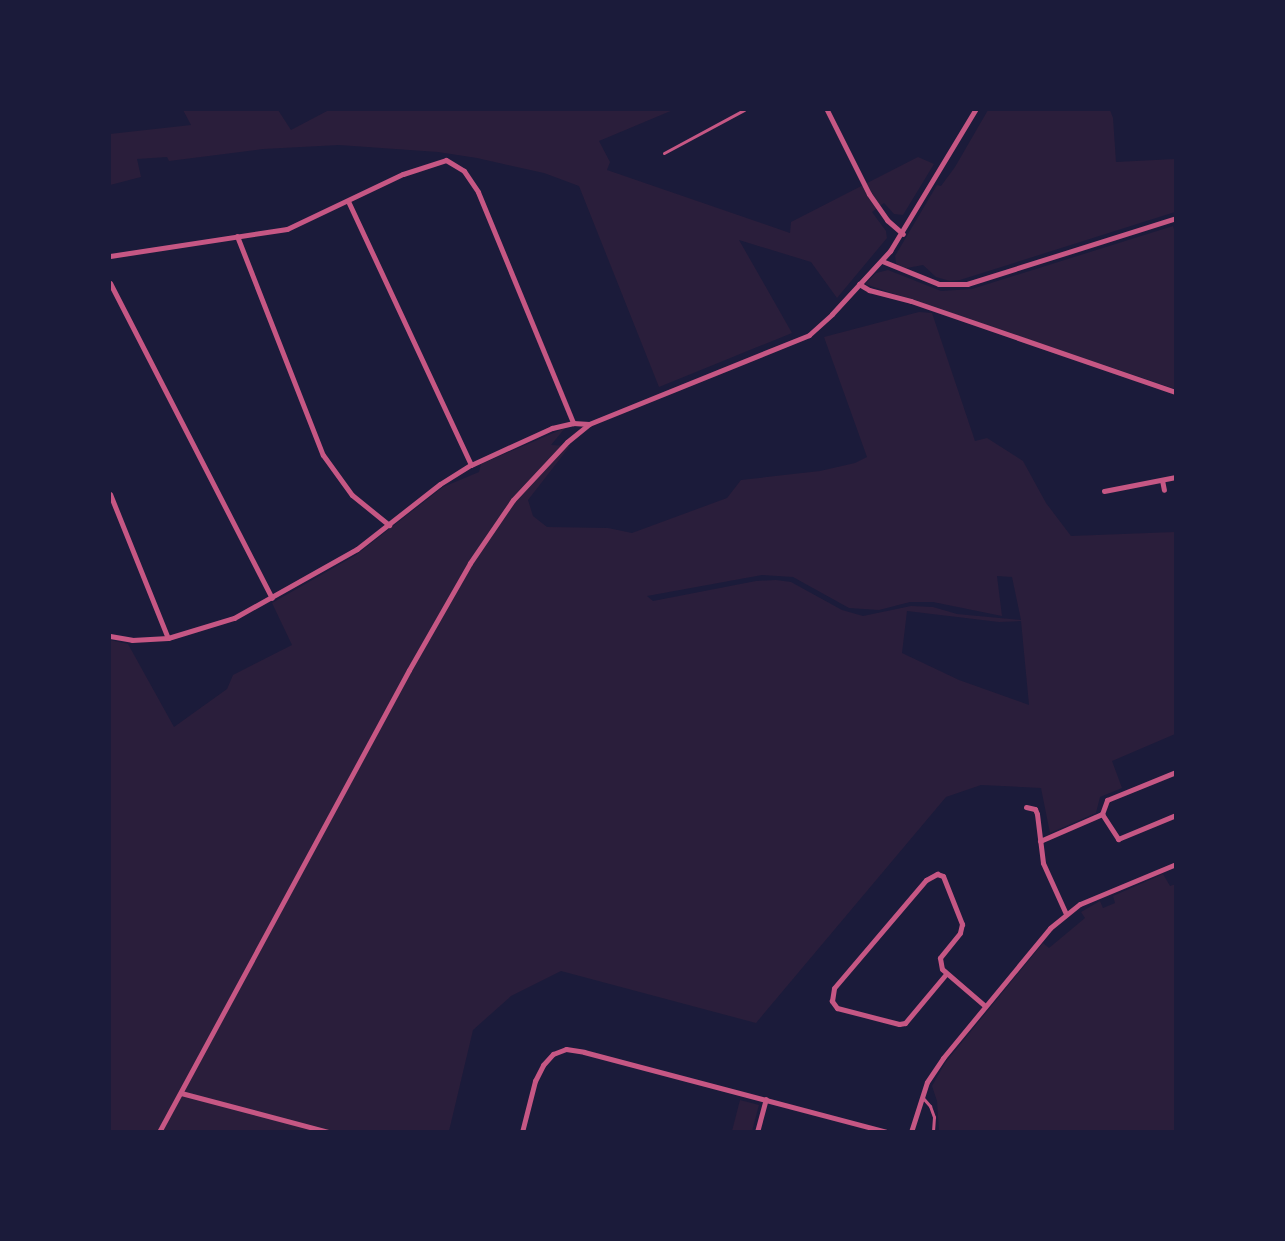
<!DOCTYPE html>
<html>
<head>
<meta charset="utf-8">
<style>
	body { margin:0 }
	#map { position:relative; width:1285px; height:1241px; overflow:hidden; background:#1b1b3a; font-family:"Libre Baskerville",serif }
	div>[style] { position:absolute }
	.green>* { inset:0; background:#2a1e3b }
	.service>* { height:3px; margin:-1.5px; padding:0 1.5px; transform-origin:1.5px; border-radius:1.5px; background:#c65784 }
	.minor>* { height:5px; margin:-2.5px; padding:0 2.5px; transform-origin:2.5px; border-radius:2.5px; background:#c65784 }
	span { translate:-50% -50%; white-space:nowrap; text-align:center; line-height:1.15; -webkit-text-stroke:5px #1b1b3a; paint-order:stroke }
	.frame { position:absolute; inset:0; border:111px solid #1b1b3a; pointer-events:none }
</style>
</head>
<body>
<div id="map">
	<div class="green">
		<div style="clip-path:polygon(183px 110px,278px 110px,291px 130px,329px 110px,673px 110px,599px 141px,610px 162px,607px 170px,790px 233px,791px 222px,918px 157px,934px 164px,903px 215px,894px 214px,884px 203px,872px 212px,886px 231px,887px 238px,837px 298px,811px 262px,739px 240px,792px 333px,659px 387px,579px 186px,544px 173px,477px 158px,438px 152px,339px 145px,263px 149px,169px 161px,167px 157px,137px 159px,141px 177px,110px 185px,110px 134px,191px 125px)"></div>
		<div style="clip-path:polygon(988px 110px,1110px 110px,1113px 118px,1116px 162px,1175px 159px,1175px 212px,960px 280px,950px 281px,936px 277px,923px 265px,907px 268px,900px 267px,896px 263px,895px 256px,937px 185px,941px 186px,955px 167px)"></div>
		<div style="clip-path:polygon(1173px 226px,1176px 236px,1175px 389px,865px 284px,876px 273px,888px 270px,941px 291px,972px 289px)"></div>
		<div style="clip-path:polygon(evenodd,919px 312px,932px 313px,975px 441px,987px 438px,1023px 461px,1046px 503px,1071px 536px,1175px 532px,1175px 734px,1112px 761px,1122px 788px,1100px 797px,1096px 813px,1050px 833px,1041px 788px,981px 785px,946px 797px,756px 1023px,561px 971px,511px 996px,473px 1030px,449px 1131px,110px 1132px,110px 640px,128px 644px,174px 727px,227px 689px,233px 675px,292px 645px,272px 603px,356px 555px,443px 487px,479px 472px,481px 464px,565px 428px,551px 445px,570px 446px,528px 500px,533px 516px,547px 527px,608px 528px,632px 533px,727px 498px,741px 480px,820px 471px,855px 463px,867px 457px,824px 337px,919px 312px,762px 575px,793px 577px,849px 608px,879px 610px,910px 602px,933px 602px,1002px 616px,997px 576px,1012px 577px,1021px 620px,957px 614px,933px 607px,911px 606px,863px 616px,842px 610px,791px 582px,776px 580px,756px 581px,653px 601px,647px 596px,762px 575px,919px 312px,907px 611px,999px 622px,1021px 621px,1029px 705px,959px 680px,902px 653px,907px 611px)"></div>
		<div style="clip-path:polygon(1163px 874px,1170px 886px,1176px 884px,1175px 1131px,939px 1131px,937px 1101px,932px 1086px,945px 1063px,1043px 943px,1049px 948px,1085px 918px,1081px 912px,1100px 901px,1103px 908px,1115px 903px,1113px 896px)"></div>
		<div style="clip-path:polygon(740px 1100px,759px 1105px,752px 1131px,732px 1131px)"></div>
	</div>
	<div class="service">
		<div style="left:664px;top:153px;width:91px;rotate:-28.3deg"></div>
		<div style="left:923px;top:1098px;width:11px;rotate:49deg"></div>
		<div style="left:930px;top:1106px;width:12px;rotate:70deg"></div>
		<div style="left:934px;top:1117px;width:15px;rotate:94deg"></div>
	</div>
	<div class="minor">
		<div style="left:827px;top:110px;width:94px;rotate:63.4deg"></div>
		<div style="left:869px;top:194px;width:32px;rotate:55deg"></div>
		<div style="left:887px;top:220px;width:21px;rotate:41deg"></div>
		<div style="left:348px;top:201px;width:291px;rotate:65deg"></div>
		<div style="left:237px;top:236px;width:235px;rotate:68.6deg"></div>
		<div style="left:323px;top:455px;width:49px;rotate:54.1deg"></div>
		<div style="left:352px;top:495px;width:48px;rotate:39deg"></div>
		<div style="left:110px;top:256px;width:179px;rotate:-8.7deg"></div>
		<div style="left:287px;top:229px;width:128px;rotate:-25.4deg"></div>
		<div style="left:403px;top:174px;width:45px;rotate:-18deg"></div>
		<div style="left:446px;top:160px;width:21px;rotate:31deg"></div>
		<div style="left:464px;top:171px;width:25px;rotate:56deg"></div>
		<div style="left:478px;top:192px;width:250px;rotate:67.6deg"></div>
		<div style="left:882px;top:261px;width:61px;rotate:22deg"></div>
		<div style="left:939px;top:284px;width:28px"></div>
		<div style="left:967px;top:284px;width:219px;rotate:-17.5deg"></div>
		<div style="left:110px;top:283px;width:354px;rotate:62.8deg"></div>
		<div style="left:859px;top:284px;width:12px;rotate:31deg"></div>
		<div style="left:869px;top:290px;width:43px;rotate:14.7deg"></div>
		<div style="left:911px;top:301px;width:280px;rotate:19deg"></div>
		<div style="left:1162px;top:480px;width:10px;rotate:79deg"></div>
		<div style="left:1104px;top:491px;width:73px;rotate:-11deg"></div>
		<div style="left:110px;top:494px;width:155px;rotate:68.1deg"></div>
		<div style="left:110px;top:636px;width:22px;rotate:10deg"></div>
		<div style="left:132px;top:640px;width:36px;rotate:-3deg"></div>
		<div style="left:168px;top:638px;width:69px;rotate:-16.9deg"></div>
		<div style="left:234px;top:618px;width:141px;rotate:-29.3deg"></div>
		<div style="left:357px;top:549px;width:105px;rotate:-38.1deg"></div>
		<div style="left:440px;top:484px;width:36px;rotate:-32deg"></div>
		<div style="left:471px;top:465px;width:89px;rotate:-24.6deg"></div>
		<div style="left:552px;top:428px;width:22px;rotate:-13deg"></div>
		<div style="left:573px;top:423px;width:16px;rotate:4deg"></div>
		<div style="left:1026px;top:807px;width:9px;rotate:13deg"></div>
		<div style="left:1035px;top:809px;width:5px;rotate:68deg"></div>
		<div style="left:1037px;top:814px;width:49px;rotate:83deg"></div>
		<div style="left:1043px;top:863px;width:56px;rotate:65.7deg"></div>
		<div style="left:1102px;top:814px;width:30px;rotate:57deg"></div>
		<div style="left:1118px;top:839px;width:63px;rotate:-22.5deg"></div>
		<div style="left:1040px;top:841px;width:68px;rotate:-23.5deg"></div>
		<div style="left:1102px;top:814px;width:15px;rotate:-70deg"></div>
		<div style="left:1107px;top:800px;width:74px;rotate:-22.1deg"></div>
		<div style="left:946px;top:974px;width:64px;rotate:129.9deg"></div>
		<div style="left:905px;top:1023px;width:6px;rotate:171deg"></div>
		<div style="left:899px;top:1024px;width:64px;rotate:-165.5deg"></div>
		<div style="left:837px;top:1008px;width:9px;rotate:-126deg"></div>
		<div style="left:832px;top:1001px;width:13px;rotate:-81deg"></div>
		<div style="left:834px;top:988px;width:142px;rotate:-49.6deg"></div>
		<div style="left:926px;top:880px;width:13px;rotate:-29deg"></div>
		<div style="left:937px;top:874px;width:6px;rotate:18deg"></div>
		<div style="left:943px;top:876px;width:52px;rotate:68.4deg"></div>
		<div style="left:962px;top:924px;width:9px;rotate:103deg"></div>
		<div style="left:960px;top:933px;width:32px;rotate:129deg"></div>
		<div style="left:940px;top:958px;width:11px;rotate:80deg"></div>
		<div style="left:942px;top:969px;width:55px;rotate:40.6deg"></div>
		<div style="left:181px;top:1093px;width:153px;rotate:14.8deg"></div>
		<div style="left:159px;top:1132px;width:525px;rotate:-61.58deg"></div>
		<div style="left:409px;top:670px;width:123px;rotate:-60.3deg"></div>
		<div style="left:470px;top:563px;width:76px;rotate:-55.7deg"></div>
		<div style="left:513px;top:500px;width:79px;rotate:-47deg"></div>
		<div style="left:567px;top:442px;width:28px;rotate:-39deg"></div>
		<div style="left:589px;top:424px;width:237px;rotate:-22deg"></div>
		<div style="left:809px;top:335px;width:31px;rotate:-42deg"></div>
		<div style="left:832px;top:314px;width:86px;rotate:-47.4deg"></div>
		<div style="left:890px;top:251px;width:165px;rotate:-58.9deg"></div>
		<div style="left:522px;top:1132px;width:53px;rotate:-75.7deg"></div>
		<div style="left:535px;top:1081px;width:18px;rotate:-63deg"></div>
		<div style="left:543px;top:1065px;width:15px;rotate:-48deg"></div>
		<div style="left:553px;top:1054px;width:14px;rotate:-21deg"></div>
		<div style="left:566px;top:1049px;width:18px;rotate:9deg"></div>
		<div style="left:584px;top:1052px;width:312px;rotate:14.8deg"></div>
		<div style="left:757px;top:1132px;width:34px;rotate:-75deg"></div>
		<div style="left:911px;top:1132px;width:52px;rotate:-72.3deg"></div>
		<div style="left:927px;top:1082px;width:29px;rotate:-56deg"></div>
		<div style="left:943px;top:1058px;width:168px;rotate:-50.5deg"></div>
		<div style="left:1050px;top:928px;width:38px;rotate:-39deg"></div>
		<div style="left:1080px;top:904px;width:104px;rotate:-22.6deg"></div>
	</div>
	<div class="frame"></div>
</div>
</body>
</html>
